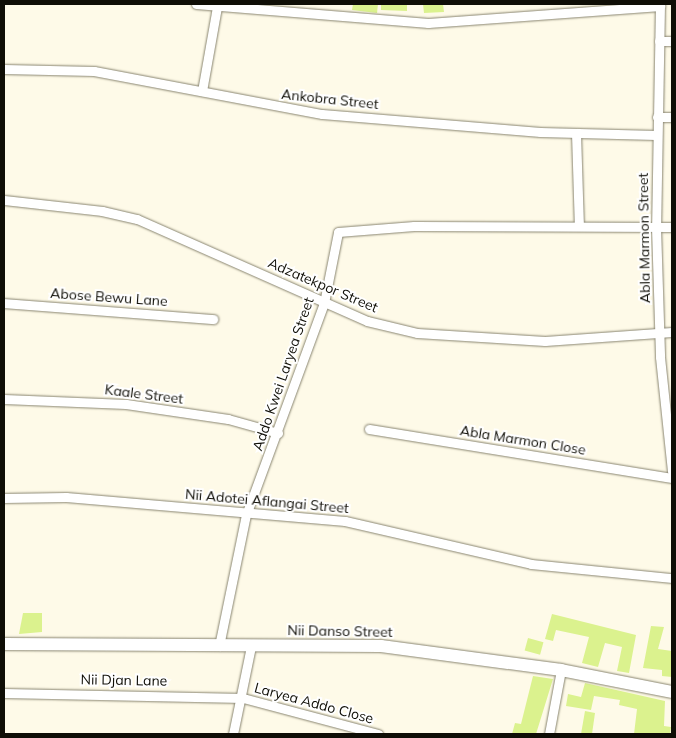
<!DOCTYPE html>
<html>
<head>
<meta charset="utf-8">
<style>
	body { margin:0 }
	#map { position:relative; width:676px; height:738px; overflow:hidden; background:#fefae8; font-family:Mulish,sans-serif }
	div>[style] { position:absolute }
	.building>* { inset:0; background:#dbf28e; transform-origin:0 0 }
	.roads { filter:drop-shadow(0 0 1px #898570) drop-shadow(0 0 1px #898570) }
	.street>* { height:9px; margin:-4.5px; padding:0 4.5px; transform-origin:4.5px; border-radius:4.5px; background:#fff }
	.secondary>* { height:12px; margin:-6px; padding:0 6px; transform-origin:6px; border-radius:6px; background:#fff }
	span { translate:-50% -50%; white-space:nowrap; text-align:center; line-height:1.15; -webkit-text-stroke:4px #fff; paint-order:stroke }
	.street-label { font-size:14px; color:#0f0e06 }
	.frame { position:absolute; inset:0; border:5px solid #0f0e06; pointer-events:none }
</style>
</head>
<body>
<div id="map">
	<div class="building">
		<div style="clip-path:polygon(353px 4px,378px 4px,377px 13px,352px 10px)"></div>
		<div style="clip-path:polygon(381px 4px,407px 4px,407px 11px,381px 10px)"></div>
		<div style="clip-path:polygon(423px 4px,443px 4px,444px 12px,424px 13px)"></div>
		<div style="clip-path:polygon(23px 613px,42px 613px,42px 632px,19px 634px)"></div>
		<div style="clip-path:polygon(552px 614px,636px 635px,629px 673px,617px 671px,622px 647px,605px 643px,598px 667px,582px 663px,589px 637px,556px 630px,553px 641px,545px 639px)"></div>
		<div style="clip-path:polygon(651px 626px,664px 627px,658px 649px,672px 651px,672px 677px,662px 676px,662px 670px,643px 668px)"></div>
		<div style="left:528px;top:638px;width:16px;height:13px;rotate:15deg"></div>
		<div style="clip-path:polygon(533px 676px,553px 679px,536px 734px,512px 734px,515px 723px,521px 724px)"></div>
		<div style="clip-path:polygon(585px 683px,665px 701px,664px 726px,671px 727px,670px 734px,634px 734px,637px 709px,619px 705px,620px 700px,594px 696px,591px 710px,566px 706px,568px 694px,581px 697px)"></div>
		<div style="clip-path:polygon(585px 711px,595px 713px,592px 734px,581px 734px)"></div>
	</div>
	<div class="roads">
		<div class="street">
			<div style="left:196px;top:4px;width:233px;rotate:4.7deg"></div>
			<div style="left:428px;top:23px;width:233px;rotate:-4.2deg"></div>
			<div style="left:660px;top:4px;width:223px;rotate:91deg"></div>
			<div style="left:656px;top:227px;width:130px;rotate:88.2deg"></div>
			<div style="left:660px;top:357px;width:115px;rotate:84deg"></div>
			<div style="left:659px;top:41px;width:13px"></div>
			<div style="left:4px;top:69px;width:90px;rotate:1.3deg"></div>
			<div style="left:94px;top:71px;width:232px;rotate:10.7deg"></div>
			<div style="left:322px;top:114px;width:219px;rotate:4.7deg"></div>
			<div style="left:540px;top:132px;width:116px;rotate:1.5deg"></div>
			<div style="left:202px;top:91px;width:85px;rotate:-79.9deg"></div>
			<div style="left:657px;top:117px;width:15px"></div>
			<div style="left:576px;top:133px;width:93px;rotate:88.2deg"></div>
			<div style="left:4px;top:200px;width:99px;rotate:6.4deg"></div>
			<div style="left:102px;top:211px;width:36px;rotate:13deg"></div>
			<div style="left:137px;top:219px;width:252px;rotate:23.9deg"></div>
			<div style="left:367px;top:321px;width:51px;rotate:13.5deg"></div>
			<div style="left:417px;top:333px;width:128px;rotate:3.6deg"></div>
			<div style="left:545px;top:341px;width:127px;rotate:-4.1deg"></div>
			<div style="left:4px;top:303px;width:210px;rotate:4.4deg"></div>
			<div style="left:4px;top:399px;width:122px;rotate:2.3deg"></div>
			<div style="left:126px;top:404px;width:103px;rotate:8.4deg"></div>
			<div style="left:228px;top:419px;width:52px;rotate:15.6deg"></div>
			<div style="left:369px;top:429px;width:307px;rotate:9.2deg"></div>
			<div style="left:4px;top:498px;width:62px;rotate:-0.9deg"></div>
			<div style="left:66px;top:497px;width:280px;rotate:4.9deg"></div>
			<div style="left:345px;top:521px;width:191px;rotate:13deg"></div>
			<div style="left:531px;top:564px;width:142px;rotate:5.7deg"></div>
			<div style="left:219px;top:646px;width:134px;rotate:-78.4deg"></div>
			<div style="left:246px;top:515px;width:226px;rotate:-69.8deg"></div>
			<div style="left:324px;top:303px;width:72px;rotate:-78.8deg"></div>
			<div style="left:338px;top:232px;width:76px;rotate:-4.5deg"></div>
			<div style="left:414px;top:226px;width:258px;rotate:0.2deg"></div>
			<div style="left:4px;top:693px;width:239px;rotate:1.2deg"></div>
			<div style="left:243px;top:698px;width:140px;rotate:14.9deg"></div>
			<div style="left:233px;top:734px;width:90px;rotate:-78.4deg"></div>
			<div style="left:549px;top:734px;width:65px;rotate:-79.4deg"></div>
		</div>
		<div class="secondary">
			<div style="left:4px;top:644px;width:377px;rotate:0.3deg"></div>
			<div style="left:381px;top:646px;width:182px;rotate:7.6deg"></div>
			<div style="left:561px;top:670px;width:113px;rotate:11.2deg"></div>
		</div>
	</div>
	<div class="street-label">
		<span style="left:330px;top:99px;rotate:6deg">Ankobra Street</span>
		<span style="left:644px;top:238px;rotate:-91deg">Abla Marmon Street</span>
		<span style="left:323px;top:285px;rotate:23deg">Adzatekpor Street</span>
		<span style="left:109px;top:297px;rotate:4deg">Abose Bewu Lane</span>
		<span style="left:283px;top:374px;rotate:-71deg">Addo Kwei Laryea Street</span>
		<span style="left:144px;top:394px;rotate:7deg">Kaale Street</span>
		<span style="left:523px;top:440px;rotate:9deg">Abla Marmon Close</span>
		<span style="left:267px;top:501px;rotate:5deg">Nii Adotei Aflangai Street</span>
		<span style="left:340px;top:631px;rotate:1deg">Nii Danso Street</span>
		<span style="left:124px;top:680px;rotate:1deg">Nii Djan Lane</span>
		<span style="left:314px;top:703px;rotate:15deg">Laryea Addo Close</span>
	</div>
	<div class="frame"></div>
</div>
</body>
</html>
